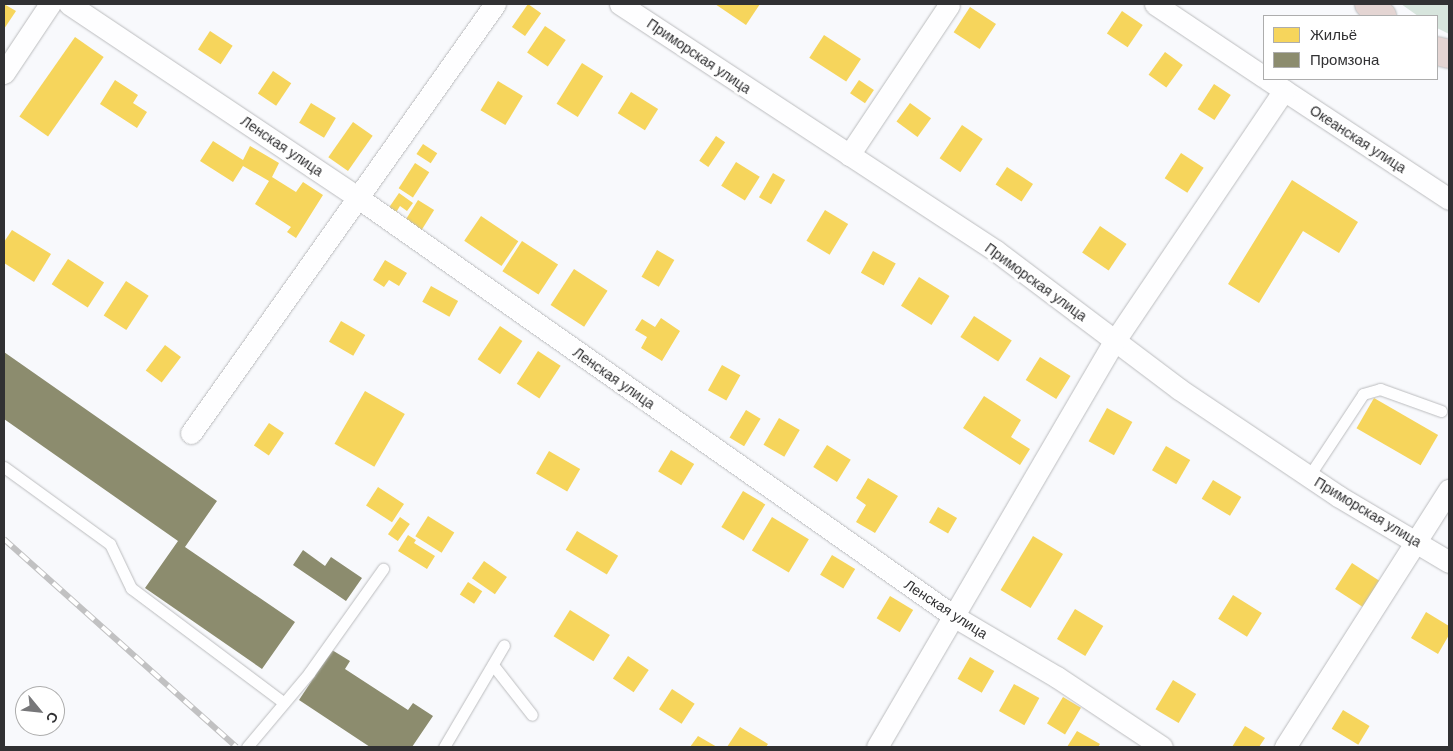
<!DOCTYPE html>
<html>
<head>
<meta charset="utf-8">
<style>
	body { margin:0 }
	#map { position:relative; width:1453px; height:751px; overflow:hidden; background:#f8f9fc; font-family:"DM Sans",sans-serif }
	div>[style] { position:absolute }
	.green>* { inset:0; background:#d7e5dd }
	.homes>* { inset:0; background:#f6d55c; transform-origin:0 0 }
	.industry>* { inset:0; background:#8c8c6e }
	.roads { filter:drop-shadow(0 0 1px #bbbcbe) drop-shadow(0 0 1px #bbbcbe) }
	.lane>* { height:11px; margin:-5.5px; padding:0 5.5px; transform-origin:5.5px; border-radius:5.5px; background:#fefeff }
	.street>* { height:21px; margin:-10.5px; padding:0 10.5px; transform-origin:10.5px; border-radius:10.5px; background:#fefeff }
	.highway>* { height:28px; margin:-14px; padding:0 14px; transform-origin:14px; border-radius:14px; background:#e4d5d3 }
	.rail>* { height:5.5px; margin-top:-2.75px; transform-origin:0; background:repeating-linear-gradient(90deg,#fff 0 11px,#c1c1c2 0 22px); box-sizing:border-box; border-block:1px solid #c1c1c2 }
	span { translate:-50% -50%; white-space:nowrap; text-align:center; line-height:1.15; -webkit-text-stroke:5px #fff; paint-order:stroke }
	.street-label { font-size:14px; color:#313133 }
	.frame { position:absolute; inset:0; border:5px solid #313133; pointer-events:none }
	.legend { position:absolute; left:1263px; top:15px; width:175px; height:65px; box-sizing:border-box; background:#fff; border:1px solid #adadad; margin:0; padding:6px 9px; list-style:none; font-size:15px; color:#313133 }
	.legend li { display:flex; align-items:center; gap:10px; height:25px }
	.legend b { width:25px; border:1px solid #adadad }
	.north { position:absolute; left:15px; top:686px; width:50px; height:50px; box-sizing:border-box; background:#fff; border:1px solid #adadad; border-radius:50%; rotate:118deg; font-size:14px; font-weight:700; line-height:20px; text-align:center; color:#313133 }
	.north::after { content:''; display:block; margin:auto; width:18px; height:22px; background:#777779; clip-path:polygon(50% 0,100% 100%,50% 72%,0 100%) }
</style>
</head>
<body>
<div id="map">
	<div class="green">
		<div style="clip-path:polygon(1401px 4px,1449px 4px,1449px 34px,1437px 28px,1437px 16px,1418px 16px)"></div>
	</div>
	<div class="homes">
		<div style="clip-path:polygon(4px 4px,16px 11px,4px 29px)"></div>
		<div style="left:528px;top:4px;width:16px;height:28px;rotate:35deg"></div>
		<div style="clip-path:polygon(715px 4px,760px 4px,746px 25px)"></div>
		<div style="left:970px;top:7px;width:31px;height:30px;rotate:33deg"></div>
		<div style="left:1122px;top:11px;width:25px;height:27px;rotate:34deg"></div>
		<div style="left:545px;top:26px;width:25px;height:32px;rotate:34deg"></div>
		<div style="left:210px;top:31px;width:27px;height:22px;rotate:33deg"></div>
		<div style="left:824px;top:35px;width:44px;height:27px;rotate:33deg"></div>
		<div style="left:75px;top:37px;width:35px;height:97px;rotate:35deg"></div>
		<div style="left:1165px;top:52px;width:22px;height:28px;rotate:36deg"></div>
		<div style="left:582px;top:63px;width:25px;height:48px;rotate:32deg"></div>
		<div style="left:273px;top:71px;width:22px;height:27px;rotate:34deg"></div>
		<div style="clip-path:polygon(115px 80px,138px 95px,133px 103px,147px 112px,137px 128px,100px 104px)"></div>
		<div style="left:859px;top:80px;width:18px;height:16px;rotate:34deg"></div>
		<div style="left:498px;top:81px;width:29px;height:34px;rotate:31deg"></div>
		<div style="left:1214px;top:84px;width:20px;height:30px;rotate:33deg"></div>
		<div style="left:631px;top:92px;width:32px;height:25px;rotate:32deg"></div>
		<div style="left:311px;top:103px;width:29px;height:23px;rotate:31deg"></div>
		<div style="left:910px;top:103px;width:26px;height:23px;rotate:36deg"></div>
		<div style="left:353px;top:122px;width:24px;height:43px;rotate:35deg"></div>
		<div style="left:962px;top:125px;width:25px;height:40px;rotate:34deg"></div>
		<div style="left:716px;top:136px;width:11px;height:30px;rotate:34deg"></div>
		<div style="clip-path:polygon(213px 141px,243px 160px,250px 146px,279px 163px,272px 177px,296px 192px,303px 182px,323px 195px,296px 238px,287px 232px,291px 227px,255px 204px,269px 181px,243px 166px,233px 182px,200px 161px)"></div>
		<div style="left:423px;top:144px;width:17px;height:12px;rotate:33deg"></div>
		<div style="left:1181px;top:153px;width:27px;height:30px;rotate:33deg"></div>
		<div style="left:736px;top:162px;width:28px;height:28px;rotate:32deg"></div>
		<div style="left:415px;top:163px;width:17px;height:30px;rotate:33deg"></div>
		<div style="left:1007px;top:167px;width:31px;height:21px;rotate:33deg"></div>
		<div style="left:773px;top:173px;width:14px;height:28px;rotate:30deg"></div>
		<div style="clip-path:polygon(1292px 180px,1358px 222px,1339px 253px,1303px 231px,1259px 303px,1228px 284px)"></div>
		<div style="clip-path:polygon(399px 193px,413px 203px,407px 211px,400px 206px,395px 214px,388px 209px)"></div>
		<div style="left:418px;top:200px;width:19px;height:25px;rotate:32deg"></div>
		<div style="left:825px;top:210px;width:27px;height:36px;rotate:31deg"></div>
		<div style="left:481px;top:216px;width:45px;height:30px;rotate:34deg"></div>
		<div style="left:1100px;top:226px;width:32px;height:32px;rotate:34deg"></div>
		<div style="clip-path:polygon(12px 230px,51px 254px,34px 282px,4px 263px,4px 242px)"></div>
		<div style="left:522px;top:241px;width:43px;height:36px;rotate:33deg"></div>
		<div style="left:657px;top:250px;width:20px;height:31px;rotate:30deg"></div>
		<div style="left:873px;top:251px;width:26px;height:25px;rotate:29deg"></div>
		<div style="left:68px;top:259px;width:43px;height:30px;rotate:33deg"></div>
		<div style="clip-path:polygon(385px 260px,407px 273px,399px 286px,389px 280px,384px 287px,373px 280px)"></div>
		<div style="left:574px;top:269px;width:40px;height:43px;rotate:33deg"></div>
		<div style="left:919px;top:277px;width:36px;height:34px;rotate:32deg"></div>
		<div style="left:126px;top:281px;width:27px;height:41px;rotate:33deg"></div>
		<div style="left:431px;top:286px;width:31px;height:18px;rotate:29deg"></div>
		<div style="left:974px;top:316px;width:45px;height:25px;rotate:33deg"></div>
		<div style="clip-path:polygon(661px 318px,680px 331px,662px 361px,641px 348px,647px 337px,635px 330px,642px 319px,655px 327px)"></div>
		<div style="left:341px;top:321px;width:28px;height:24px;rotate:30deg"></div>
		<div style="left:500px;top:326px;width:27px;height:40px;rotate:34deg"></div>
		<div style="left:165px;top:345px;width:20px;height:32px;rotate:37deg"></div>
		<div style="left:538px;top:351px;width:27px;height:39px;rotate:33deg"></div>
		<div style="left:1040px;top:357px;width:36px;height:27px;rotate:32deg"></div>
		<div style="left:722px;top:365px;width:21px;height:29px;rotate:29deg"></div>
		<div style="left:365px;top:391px;width:46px;height:61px;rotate:30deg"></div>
		<div style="clip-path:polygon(984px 396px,1021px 420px,1011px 437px,1030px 449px,1020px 465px,963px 428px)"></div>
		<div style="left:1374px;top:398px;width:74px;height:35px;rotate:30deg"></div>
		<div style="left:1107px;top:408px;width:29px;height:38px;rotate:29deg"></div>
		<div style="left:746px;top:410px;width:17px;height:32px;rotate:31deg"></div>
		<div style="left:779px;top:418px;width:24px;height:31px;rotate:30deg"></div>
		<div style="left:269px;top:423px;width:18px;height:27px;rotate:34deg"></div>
		<div style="left:827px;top:445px;width:28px;height:26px;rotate:32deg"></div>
		<div style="left:1166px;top:446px;width:28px;height:28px;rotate:30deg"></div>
		<div style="left:671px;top:450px;width:27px;height:25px;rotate:31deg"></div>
		<div style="left:549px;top:451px;width:36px;height:26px;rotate:30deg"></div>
		<div style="clip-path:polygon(868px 478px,898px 496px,875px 533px,856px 522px,866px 505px,856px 498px)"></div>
		<div style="left:1213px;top:480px;width:33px;height:22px;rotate:31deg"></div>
		<div style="left:378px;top:487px;width:31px;height:22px;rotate:33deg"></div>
		<div style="left:743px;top:491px;width:26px;height:42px;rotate:31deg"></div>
		<div style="left:938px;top:507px;width:22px;height:18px;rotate:30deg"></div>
		<div style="left:428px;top:516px;width:31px;height:24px;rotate:32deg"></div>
		<div style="left:400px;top:517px;width:12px;height:21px;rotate:35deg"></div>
		<div style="left:772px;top:517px;width:43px;height:39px;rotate:31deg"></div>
		<div style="left:577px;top:531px;width:48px;height:22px;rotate:31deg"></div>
		<div style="clip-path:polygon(408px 535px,416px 540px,414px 543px,435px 556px,427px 569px,398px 551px)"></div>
		<div style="left:1033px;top:536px;width:35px;height:63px;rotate:31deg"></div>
		<div style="left:832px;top:555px;width:27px;height:23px;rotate:31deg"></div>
		<div style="left:484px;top:561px;width:28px;height:21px;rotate:35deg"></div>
		<div style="left:1352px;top:563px;width:33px;height:31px;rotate:33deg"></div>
		<div style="left:468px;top:582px;width:17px;height:15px;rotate:33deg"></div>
		<div style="left:1233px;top:595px;width:34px;height:28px;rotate:32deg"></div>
		<div style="left:890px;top:596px;width:27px;height:26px;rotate:31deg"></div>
		<div style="left:1075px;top:609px;width:33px;height:35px;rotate:31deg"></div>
		<div style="left:570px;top:610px;width:47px;height:31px;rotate:32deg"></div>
		<div style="clip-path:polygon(1426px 612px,1449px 626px,1449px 635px,1438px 654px,1411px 638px)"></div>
		<div style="left:628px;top:656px;width:25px;height:27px;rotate:34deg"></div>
		<div style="left:970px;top:657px;width:28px;height:25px;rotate:30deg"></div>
		<div style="left:1173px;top:680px;width:27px;height:34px;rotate:31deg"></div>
		<div style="left:1014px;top:684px;width:29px;height:31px;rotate:29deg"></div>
		<div style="left:672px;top:689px;width:27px;height:24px;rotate:33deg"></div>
		<div style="left:1063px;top:697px;width:21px;height:31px;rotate:31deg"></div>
		<div style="left:1343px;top:710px;width:31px;height:22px;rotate:31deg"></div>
		<div style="clip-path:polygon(1245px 726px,1265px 738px,1259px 747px,1232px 747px)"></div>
		<div style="clip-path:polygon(740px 727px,768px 744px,766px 747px,727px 747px)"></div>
		<div style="clip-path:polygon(1077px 731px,1100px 744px,1098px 747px,1067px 747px)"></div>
		<div style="clip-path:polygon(698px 736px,717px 747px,690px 747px)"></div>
	</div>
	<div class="industry">
		<div style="clip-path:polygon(4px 352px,217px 501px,185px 547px,295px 622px,262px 669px,145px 588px,178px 541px,4px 419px)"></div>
		<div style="clip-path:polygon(303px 550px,325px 566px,331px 557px,362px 578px,346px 601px,293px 565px)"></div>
		<div style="clip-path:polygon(332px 650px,350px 661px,345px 669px,408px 710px,413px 703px,433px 716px,412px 747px,370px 747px,299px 700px)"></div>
	</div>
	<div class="roads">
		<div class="lane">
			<div style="left:4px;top:467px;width:131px;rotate:36deg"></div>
			<div style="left:110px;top:544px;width:49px;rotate:64.5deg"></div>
			<div style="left:131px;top:588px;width:191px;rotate:36.9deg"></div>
			<div style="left:1309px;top:476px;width:98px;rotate:-56.6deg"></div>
			<div style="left:1363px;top:394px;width:18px;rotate:-16deg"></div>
			<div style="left:1380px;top:389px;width:65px;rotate:19.8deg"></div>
			<div style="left:493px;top:665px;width:63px;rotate:52deg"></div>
			<div style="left:247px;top:747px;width:97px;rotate:-50deg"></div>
			<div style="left:309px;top:673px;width:128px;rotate:-54.6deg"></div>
			<div style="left:444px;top:747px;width:118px;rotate:-59.5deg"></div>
		</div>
		<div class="street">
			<div style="left:69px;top:4px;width:347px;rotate:33.8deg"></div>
			<div style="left:357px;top:197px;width:731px;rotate:35.08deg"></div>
			<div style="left:955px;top:617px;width:118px;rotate:30.5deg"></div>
			<div style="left:1057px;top:677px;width:126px;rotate:33.7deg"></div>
			<div style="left:620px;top:4px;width:450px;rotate:33.3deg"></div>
			<div style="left:996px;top:251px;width:229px;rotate:37deg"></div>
			<div style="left:1179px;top:389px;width:192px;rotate:33.9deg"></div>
			<div style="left:1338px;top:496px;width:129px;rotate:30.7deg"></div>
			<div style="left:1155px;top:4px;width:131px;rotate:33.8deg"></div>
			<div style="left:4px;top:73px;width:83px;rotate:-56.3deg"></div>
			<div style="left:1267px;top:79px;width:218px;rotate:33.4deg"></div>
			<div style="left:849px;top:155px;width:180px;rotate:-56.3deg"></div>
			<div style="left:191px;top:433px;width:526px;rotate:-54.68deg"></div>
			<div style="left:877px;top:747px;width:469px;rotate:-59.7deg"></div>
			<div style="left:1114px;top:342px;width:304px;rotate:-56deg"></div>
			<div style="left:1285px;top:747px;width:305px;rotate:-57.5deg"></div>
		</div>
		<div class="highway">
			<div style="left:1369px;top:4px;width:18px;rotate:43deg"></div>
			<div style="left:1437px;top:51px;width:12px;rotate:14deg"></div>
		</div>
	</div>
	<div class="rail">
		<div style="left:4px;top:539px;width:312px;rotate:41.8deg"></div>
	</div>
	<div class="street-label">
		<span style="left:699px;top:56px;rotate:34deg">Приморская улица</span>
		<span style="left:1358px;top:139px;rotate:33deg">Океанская улица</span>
		<span style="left:282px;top:146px;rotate:34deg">Ленская улица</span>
		<span style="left:1036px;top:282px;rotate:36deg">Приморская улица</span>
		<span style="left:614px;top:378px;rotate:35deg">Ленская улица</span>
		<span style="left:1368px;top:512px;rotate:31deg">Приморская улица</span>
		<span style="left:946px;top:609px;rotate:33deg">Ленская улица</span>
	</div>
	<div class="frame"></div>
	<ul class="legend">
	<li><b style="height:14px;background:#f6d55c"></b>Жильё</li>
	<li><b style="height:14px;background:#8c8c6e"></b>Промзона</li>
	</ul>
	<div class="north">С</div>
</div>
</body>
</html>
